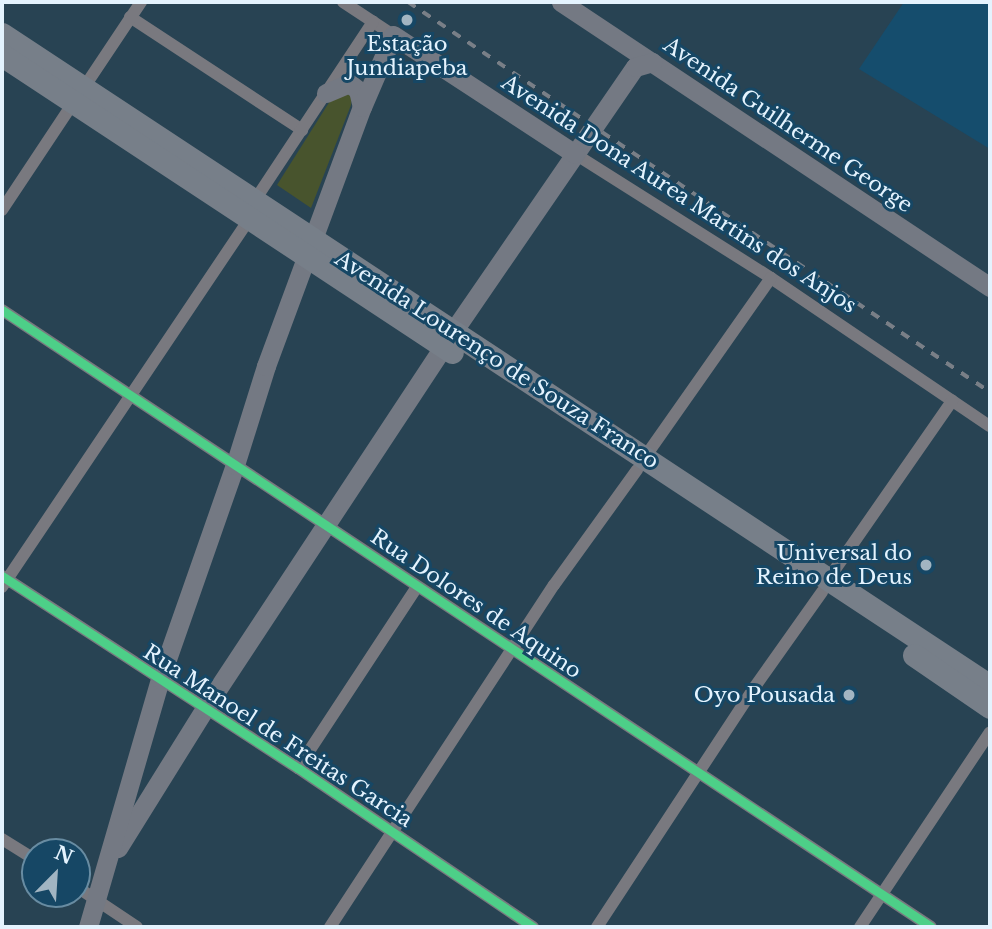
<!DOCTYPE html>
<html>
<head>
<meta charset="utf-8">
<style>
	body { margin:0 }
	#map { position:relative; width:992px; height:929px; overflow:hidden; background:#284353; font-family:"Libre Baskerville",serif }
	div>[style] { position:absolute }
	.built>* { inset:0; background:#154d6d }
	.green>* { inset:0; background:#48542d }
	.street>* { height:12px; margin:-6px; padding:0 6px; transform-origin:6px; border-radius:6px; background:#79797f }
	.primary>* { height:19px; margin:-9.5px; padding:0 9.5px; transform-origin:9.5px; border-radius:9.5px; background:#747983 }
	.highway>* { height:23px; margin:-11.5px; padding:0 11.5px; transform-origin:11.5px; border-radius:11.5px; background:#777f89 }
	.rail>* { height:3.5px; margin-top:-1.75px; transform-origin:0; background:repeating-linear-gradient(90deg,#797f87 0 9px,transparent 0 18px) }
	.cycleway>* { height:9px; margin:-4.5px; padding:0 4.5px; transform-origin:4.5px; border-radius:4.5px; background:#4dcf88 }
	.dots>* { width:19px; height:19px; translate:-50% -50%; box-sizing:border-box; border:4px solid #164765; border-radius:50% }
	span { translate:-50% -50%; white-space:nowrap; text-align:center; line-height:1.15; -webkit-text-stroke:6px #164765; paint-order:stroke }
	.poi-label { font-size:21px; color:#e4f3fe }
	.right { translate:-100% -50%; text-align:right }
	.street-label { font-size:21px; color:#e4f3fe }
	.frame { position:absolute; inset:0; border:4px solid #e4f3fe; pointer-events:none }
	.north { position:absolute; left:21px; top:838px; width:70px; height:70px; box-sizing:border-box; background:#164765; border:2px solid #688ca2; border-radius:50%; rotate:24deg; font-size:19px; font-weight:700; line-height:28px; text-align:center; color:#e4f3fe }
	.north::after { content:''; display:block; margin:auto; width:24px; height:32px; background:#a2b5c2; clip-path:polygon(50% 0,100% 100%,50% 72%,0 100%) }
</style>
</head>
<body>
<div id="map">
	<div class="built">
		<div style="clip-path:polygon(904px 2px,990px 2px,990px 149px,859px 69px)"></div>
	</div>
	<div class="green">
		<div style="clip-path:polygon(343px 91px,352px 97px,351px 105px,311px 208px,277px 185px,330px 101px)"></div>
	</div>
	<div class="street">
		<div style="left:343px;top:2px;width:60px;rotate:33.4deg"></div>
		<div style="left:130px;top:17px;width:206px;rotate:33.3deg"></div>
		<div style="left:83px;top:89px;width:105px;rotate:-56.3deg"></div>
		<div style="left:575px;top:154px;width:232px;rotate:32.3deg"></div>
		<div style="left:771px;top:278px;width:264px;rotate:34.1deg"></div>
		<div style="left:255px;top:200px;width:214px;rotate:-56.5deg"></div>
		<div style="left:2px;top:210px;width:128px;rotate:-56.4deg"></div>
		<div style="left:2px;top:310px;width:1115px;rotate:33.59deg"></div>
		<div style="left:645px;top:457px;width:219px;rotate:-54.9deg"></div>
		<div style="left:2px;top:576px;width:353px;rotate:33deg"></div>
		<div style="left:298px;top:768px;width:284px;rotate:34.1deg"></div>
		<div style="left:829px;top:578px;width:216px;rotate:-55.2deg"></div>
		<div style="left:2px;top:587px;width:443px;rotate:-56.1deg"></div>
		<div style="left:298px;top:768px;width:217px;rotate:-56.7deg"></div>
		<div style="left:2px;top:839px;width:39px;rotate:32deg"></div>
		<div style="left:77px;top:887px;width:72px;rotate:33.7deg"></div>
		<div style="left:330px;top:927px;width:409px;rotate:-56.8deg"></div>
		<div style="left:554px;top:585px;width:142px;rotate:-54.2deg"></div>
		<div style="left:597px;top:927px;width:286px;rotate:-56.7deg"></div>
		<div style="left:754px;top:688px;width:118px;rotate:-54.7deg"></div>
		<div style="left:860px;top:927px;width:234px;rotate:-56.3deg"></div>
	</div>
	<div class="primary">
		<div style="left:561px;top:2px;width:515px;rotate:33.6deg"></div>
		<div style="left:326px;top:93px;width:25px;rotate:-23deg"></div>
		<div style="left:349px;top:83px;width:11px;rotate:38deg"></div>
		<div style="left:358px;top:90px;width:17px;rotate:77deg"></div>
		<div style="left:118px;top:848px;width:165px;rotate:-58.1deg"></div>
		<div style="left:205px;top:708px;width:449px;rotate:-56.6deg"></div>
		<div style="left:452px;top:333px;width:323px;rotate:-55.5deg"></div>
		<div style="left:635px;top:67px;width:18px;rotate:-16deg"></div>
		<div style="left:88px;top:927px;width:258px;rotate:-73.8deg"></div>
		<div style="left:160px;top:679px;width:227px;rotate:-70.7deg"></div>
		<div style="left:235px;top:465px;width:104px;rotate:-72.6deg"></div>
		<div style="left:266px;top:366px;width:276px;rotate:-69.7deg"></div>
		<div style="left:362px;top:107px;width:78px;rotate:-66.7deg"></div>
		<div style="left:393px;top:35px;width:217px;rotate:33.2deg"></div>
	</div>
	<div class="highway">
		<div style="left:2px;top:34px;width:1184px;rotate:33.42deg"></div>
		<div style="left:2px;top:55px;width:539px;rotate:33.42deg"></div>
		<div style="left:914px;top:655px;width:92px;rotate:34.4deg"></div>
	</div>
	<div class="rail">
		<div style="left:408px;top:2px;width:701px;rotate:33.83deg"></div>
	</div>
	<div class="cycleway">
		<div style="left:2px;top:310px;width:1115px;rotate:33.59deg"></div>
		<div style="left:2px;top:576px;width:353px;rotate:33deg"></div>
		<div style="left:298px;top:768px;width:284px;rotate:34.1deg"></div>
	</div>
	<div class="dots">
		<div style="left:407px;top:20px;background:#a2b5c2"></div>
		<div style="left:926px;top:565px;background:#a2b5c2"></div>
		<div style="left:849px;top:695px;background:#a2b5c2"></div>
	</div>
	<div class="poi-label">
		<span style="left:407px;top:56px">Estação<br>Jundiapeba</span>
		<span class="right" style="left:912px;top:565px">Universal do<br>Reino de Deus</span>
		<span class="right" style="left:835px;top:695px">Oyo Pousada</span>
	</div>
	<div class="street-label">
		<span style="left:788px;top:125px;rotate:34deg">Avenida Guilherme George</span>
		<span style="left:679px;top:194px;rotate:33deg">Avenida Dona Aurea Martins dos Anjos</span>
		<span style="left:497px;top:360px;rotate:33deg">Avenida Lourenço de Souza Franco</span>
		<span style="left:476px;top:604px;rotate:34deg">Rua Dolores de Aquino</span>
		<span style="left:278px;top:736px;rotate:33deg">Rua Manoel de Freitas Garcia</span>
	</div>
	<div class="frame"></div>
	<div class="north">N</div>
</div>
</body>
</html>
